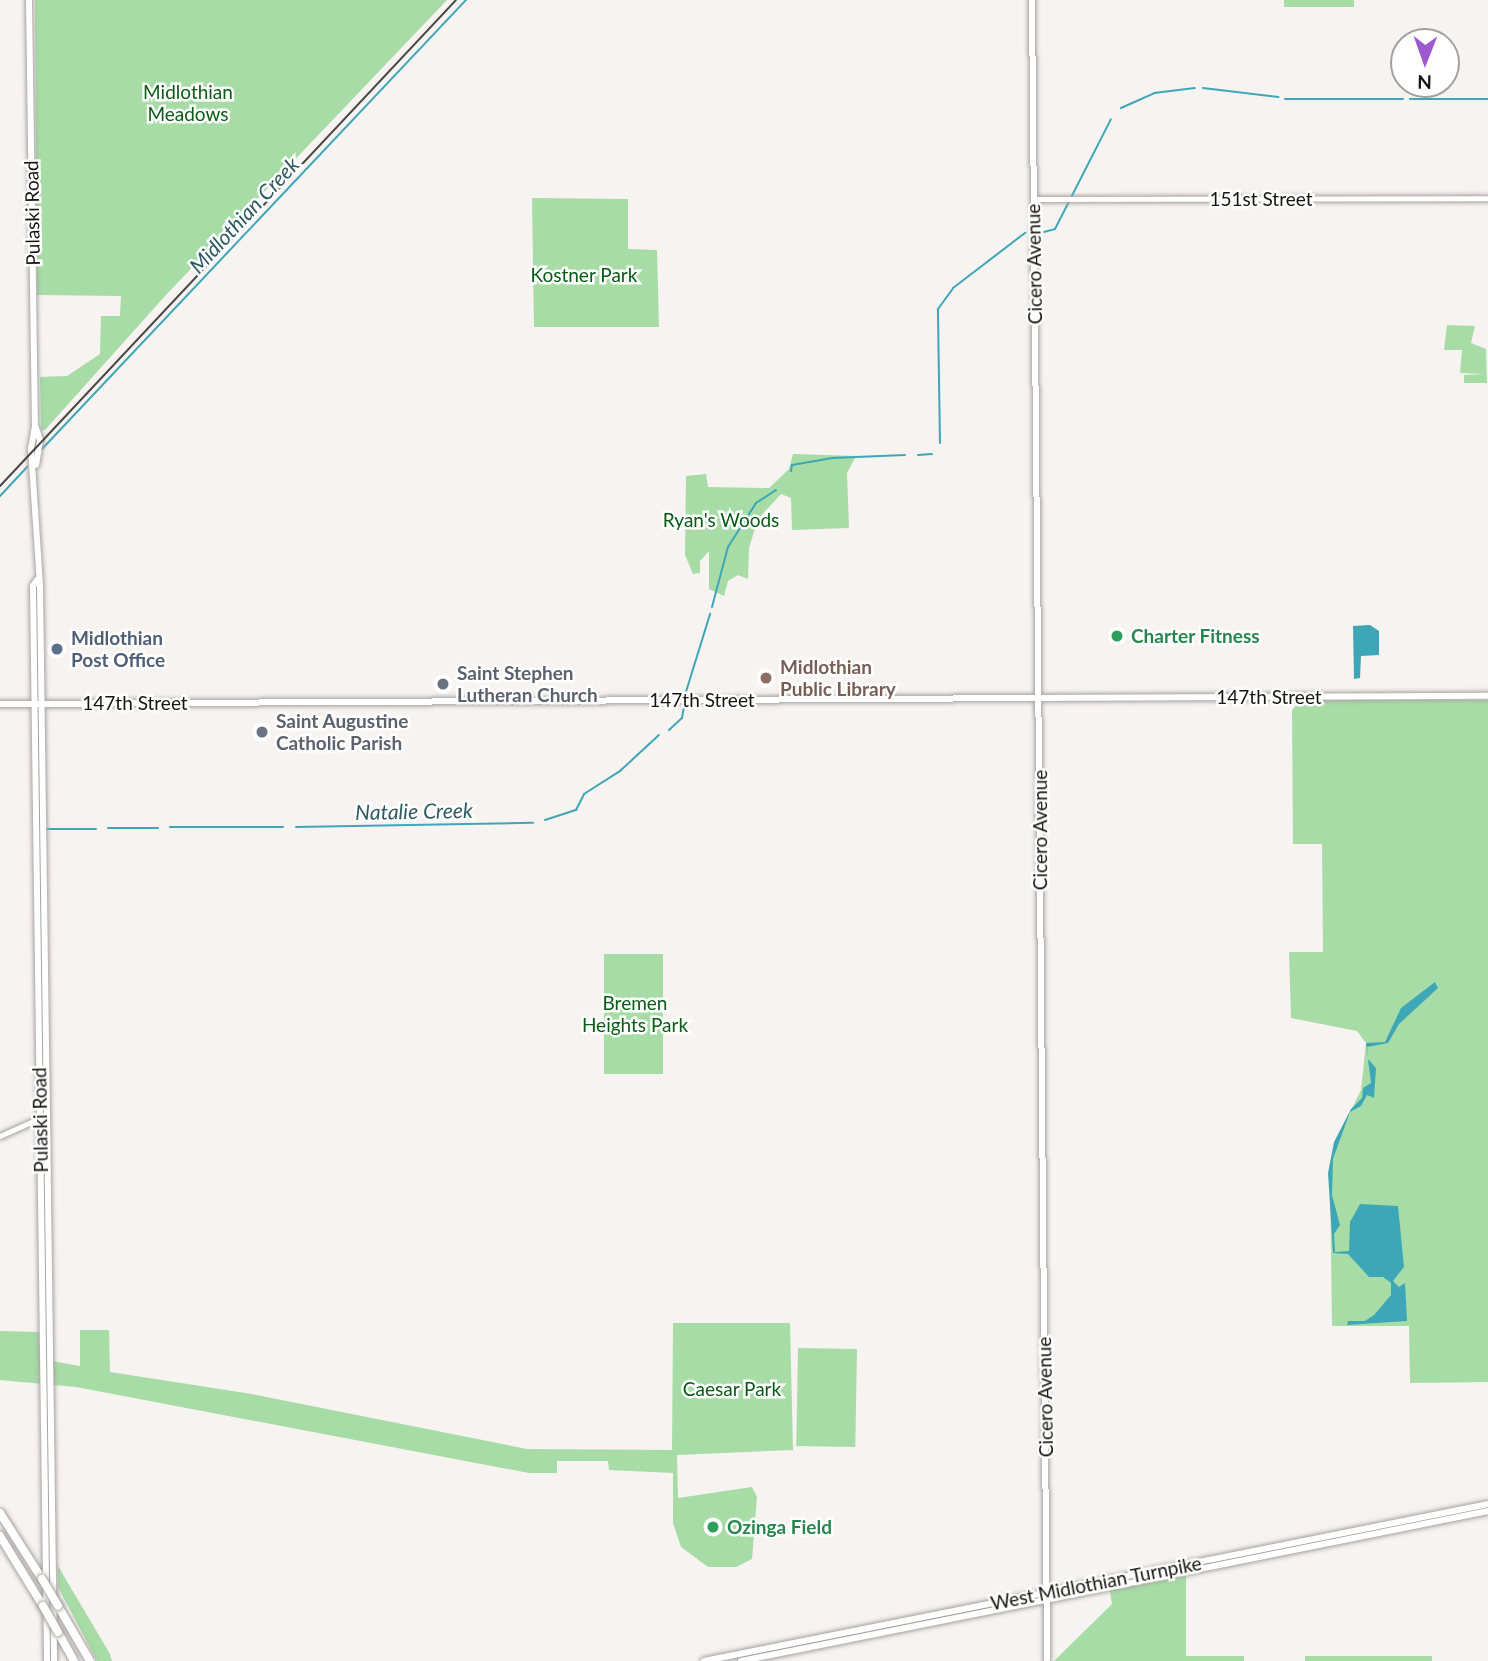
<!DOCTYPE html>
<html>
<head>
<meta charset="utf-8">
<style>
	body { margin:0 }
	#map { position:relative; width:1488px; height:1661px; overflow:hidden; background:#f7f3f1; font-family:Lato,sans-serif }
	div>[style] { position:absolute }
	.green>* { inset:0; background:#a7dca6; transform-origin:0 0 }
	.water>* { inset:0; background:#3ea7b7 }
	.stream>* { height:2px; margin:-1px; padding:0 1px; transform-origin:1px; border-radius:1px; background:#3ea7b7 }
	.roads { filter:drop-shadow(0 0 2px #a6a2a0) drop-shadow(0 0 2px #a6a2a0) }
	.tertiary>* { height:5px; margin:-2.5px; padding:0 2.5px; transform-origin:2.5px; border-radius:2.5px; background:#fff }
	.secondary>* { height:6px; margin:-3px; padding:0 3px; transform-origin:3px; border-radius:3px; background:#fff }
	.primary>* { height:6px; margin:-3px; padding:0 3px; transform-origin:3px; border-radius:3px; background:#fff }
	.motorway>* { height:8px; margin:-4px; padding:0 4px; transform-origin:4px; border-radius:4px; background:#fff }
	.rail>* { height:2px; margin:-1px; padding:0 1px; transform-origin:1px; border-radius:1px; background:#484645 }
	.bridges { filter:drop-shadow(0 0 2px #a6a2a0) drop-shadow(0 0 2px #a6a2a0) }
	.motorway-bridge>* { height:8px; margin:-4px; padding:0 4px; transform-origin:4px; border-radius:4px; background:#fff }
	.dots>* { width:19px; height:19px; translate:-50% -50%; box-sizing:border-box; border:4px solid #fff; border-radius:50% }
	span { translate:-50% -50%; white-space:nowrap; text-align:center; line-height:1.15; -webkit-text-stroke:5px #fff; paint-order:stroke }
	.park-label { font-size:19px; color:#075b14 }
	.street-label { font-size:19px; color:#151413 }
	.leisure-label { font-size:19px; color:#27864d; font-weight:700 }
	.left { translate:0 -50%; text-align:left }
	.service-label { font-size:19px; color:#4e5e75; font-weight:700 }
	.education-label { font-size:19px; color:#785e54; font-weight:700 }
	.worship-label { font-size:19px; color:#5b616d; font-weight:700 }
	.water-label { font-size:21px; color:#2c5960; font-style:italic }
	.north { position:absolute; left:1390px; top:28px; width:70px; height:70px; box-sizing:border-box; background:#fff; border:2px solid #a1a1a1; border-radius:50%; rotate:181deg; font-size:19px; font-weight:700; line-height:28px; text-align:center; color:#151413 }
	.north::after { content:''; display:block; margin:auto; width:24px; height:32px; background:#9f59ce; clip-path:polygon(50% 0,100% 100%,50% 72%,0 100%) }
</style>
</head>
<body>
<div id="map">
	<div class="green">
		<div style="clip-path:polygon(35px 0,447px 0,165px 296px,45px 430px,41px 430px,40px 377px,67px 376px,100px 354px,101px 316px,120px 316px,121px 296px,37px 295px)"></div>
		<div style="left:1284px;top:0;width:70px;height:7px"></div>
		<div style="clip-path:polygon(532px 198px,628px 199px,628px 249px,657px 250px,659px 327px,534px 327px)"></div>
		<div style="clip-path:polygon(1447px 325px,1475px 326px,1471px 343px,1486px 349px,1487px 383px,1464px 383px,1464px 375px,1485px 374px,1460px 373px,1462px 350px,1444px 350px)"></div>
		<div style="clip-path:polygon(793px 454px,856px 456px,847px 473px,849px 528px,792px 530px,791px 498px,781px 494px,758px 519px,749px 548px,748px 579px,738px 575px,728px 581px,724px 596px,709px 589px,709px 551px,700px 561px,700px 573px,693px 574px,685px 555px,686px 476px,706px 474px,708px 487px,769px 488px,789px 469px)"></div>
		<div style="clip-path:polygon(1301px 700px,1488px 700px,1488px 1382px,1410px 1383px,1409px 1326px,1332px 1326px,1330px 1178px,1335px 1143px,1361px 1090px,1366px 1043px,1357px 1031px,1291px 1018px,1289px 952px,1323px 952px,1322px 844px,1293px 844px,1292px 710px)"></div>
		<div style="left:604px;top:954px;width:59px;height:120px"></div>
		<div style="clip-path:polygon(673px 1323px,790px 1323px,793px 1450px,677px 1455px,678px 1498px,752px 1487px,757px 1497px,752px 1559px,736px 1567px,708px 1567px,681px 1547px,673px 1523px,673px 1473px,609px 1470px,608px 1461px,557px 1461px,557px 1473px,529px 1473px,76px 1387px,0 1380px,0 1331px,39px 1332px,40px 1359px,80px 1366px,80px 1330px,109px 1330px,110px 1372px,252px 1394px,527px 1449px,672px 1450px)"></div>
		<div style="left:798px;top:1348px;width:59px;height:98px;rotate:1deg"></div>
		<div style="clip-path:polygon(58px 1566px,110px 1654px,112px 1661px,97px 1661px,58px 1587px)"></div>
		<div style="clip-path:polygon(1186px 1575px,1186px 1656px,1244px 1656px,1244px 1661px,1054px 1661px,1112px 1604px,1110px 1591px)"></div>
		<div style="left:1305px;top:1656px;width:127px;height:5px"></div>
	</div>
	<div class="water">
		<div style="clip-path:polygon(1370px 625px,1379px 631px,1379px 655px,1361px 656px,1360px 678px,1354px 679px,1353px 626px)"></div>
		<div style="clip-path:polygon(1435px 982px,1438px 988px,1399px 1024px,1388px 1043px,1367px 1047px,1368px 1059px,1376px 1068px,1374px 1098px,1367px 1095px,1361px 1106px,1350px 1112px,1333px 1159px,1332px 1195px,1340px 1225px,1334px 1234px,1335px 1252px,1349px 1251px,1350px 1222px,1360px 1204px,1398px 1206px,1404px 1267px,1393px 1281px,1399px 1287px,1405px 1283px,1407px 1321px,1347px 1325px,1348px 1321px,1365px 1321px,1374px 1315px,1391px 1295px,1391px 1283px,1383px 1277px,1369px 1277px,1348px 1254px,1333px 1253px,1328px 1173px,1334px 1142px,1351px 1109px,1362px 1098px,1363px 1088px,1371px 1083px,1366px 1043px,1385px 1042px,1401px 1008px)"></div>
	</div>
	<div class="stream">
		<div style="left:1203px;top:88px;width:76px;rotate:6.8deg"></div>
		<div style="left:1285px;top:99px;width:118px"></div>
		<div style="left:1410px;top:99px;width:78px"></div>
		<div style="left:1121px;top:108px;width:36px;rotate:-24deg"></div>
		<div style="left:1154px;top:93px;width:41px;rotate:-7deg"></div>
		<div style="left:1044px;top:232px;width:11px;rotate:-15deg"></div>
		<div style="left:1055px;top:229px;width:123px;rotate:-63deg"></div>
		<div style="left:940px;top:443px;width:134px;rotate:-90.9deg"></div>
		<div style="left:938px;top:309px;width:26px;rotate:-54deg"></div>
		<div style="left:953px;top:288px;width:91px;rotate:-37.4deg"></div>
		<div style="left:42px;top:449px;width:618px;rotate:-46.64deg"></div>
		<div style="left:918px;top:455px;width:14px;rotate:-4deg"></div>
		<div style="left:791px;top:471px;width:6px;rotate:-81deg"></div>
		<div style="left:792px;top:465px;width:41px;rotate:-9.9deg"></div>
		<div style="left:832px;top:458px;width:73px;rotate:-2.4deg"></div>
		<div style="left:0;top:496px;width:40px;rotate:-47deg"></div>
		<div style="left:712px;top:607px;width:62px;rotate:-75.1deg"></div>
		<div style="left:728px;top:547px;width:52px;rotate:-57.5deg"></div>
		<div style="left:756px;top:503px;width:24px;rotate:-33deg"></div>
		<div style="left:685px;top:695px;width:85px;rotate:-72.8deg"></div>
		<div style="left:669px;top:730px;width:18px;rotate:-43deg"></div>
		<div style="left:682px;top:718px;width:11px;rotate:-80deg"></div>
		<div style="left:545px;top:820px;width:33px;rotate:-18deg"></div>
		<div style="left:576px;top:810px;width:18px;rotate:-63deg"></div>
		<div style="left:584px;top:794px;width:43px;rotate:-32.6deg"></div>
		<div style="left:620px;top:771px;width:53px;rotate:-42.7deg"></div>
		<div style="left:170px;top:827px;width:113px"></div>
		<div style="left:296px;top:827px;width:237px;rotate:-1deg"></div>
		<div style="left:108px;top:828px;width:50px"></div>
		<div style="left:47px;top:829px;width:49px"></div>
	</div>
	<div class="roads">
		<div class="tertiary">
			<div style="left:1034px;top:199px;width:454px;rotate:-0.1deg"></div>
			<div style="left:0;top:1136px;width:46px;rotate:-24.3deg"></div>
		</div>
		<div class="secondary">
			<div style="left:29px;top:0;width:426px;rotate:89.2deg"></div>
			<div style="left:35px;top:426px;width:23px;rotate:100deg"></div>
			<div style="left:31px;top:449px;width:137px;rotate:86.2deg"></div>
			<div style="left:40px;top:586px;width:1075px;rotate:89.25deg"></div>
			<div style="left:36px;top:428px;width:13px;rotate:72deg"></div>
			<div style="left:40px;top:440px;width:25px;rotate:99deg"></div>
			<div style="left:37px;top:580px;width:7px;rotate:124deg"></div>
			<div style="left:33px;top:586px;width:1075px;rotate:89.25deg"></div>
			<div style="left:1039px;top:698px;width:449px;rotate:-0.3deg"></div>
			<div style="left:704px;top:1661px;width:800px;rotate:-11.32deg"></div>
			<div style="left:741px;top:1661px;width:762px;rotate:-11.35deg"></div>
		</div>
		<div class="primary">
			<div style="left:1032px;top:0;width:1661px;rotate:89.48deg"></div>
			<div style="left:0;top:704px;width:1039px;rotate:-0.33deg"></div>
		</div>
		<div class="motorway">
			<div style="left:0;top:1513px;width:78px;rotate:57.5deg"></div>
			<div style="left:0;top:1536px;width:82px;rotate:58.4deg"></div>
			<div style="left:58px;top:1606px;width:64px;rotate:59.8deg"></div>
			<div style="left:58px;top:1632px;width:33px;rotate:61deg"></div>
		</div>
	</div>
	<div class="rail">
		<div style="left:0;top:486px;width:666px;rotate:-46.82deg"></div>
	</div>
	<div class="bridges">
		<div class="motorway-bridge">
			<div style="left:42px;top:1579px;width:31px;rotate:59deg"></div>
			<div style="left:43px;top:1606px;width:30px;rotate:60deg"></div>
		</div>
	</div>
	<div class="dots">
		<div style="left:1117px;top:636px;background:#2e9e5b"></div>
		<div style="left:57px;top:649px;background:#5c6f8a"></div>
		<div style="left:766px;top:678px;background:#8d6e63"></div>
		<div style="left:443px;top:684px;background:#6b7280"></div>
		<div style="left:262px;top:732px;background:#6b7280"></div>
		<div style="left:713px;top:1527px;background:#2e9e5b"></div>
	</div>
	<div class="park-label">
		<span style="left:188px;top:103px">Midlothian<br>Meadows</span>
		<span style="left:584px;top:275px">Kostner Park</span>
		<span style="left:721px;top:520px">Ryan's Woods</span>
		<span style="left:635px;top:1014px">Bremen<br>Heights Park</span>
		<span style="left:732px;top:1389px">Caesar Park</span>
	</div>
	<div class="street-label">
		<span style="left:1261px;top:199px">151st Street</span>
		<span style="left:32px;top:213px;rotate:-91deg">Pulaski Road</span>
		<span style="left:1034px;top:264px;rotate:-91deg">Cicero Avenue</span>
		<span style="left:1269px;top:697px">147th Street</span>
		<span style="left:702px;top:700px">147th Street</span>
		<span style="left:135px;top:703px">147th Street</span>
		<span style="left:1040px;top:830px;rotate:-90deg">Cicero Avenue</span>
		<span style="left:40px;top:1120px;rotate:-91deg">Pulaski Road</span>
		<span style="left:1045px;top:1397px;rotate:-91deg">Cicero Avenue</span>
		<span style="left:1096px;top:1583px;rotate:-11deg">West Midlothian Turnpike</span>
	</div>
	<div class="leisure-label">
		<span class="left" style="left:1131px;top:636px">Charter Fitness</span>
		<span class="left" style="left:727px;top:1527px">Ozinga Field</span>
	</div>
	<div class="service-label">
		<span class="left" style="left:71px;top:649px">Midlothian<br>Post Office</span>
	</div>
	<div class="education-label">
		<span class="left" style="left:780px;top:678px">Midlothian<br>Public Library</span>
	</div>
	<div class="worship-label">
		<span class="left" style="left:457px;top:684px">Saint Stephen<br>Lutheran Church</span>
		<span class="left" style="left:276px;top:732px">Saint Augustine<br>Catholic Parish</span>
	</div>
	<div class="water-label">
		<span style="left:244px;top:215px;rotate:-47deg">Midlothian Creek</span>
		<span style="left:414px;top:811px;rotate:-1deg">Natalie Creek</span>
	</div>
	<div class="north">N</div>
</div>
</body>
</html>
